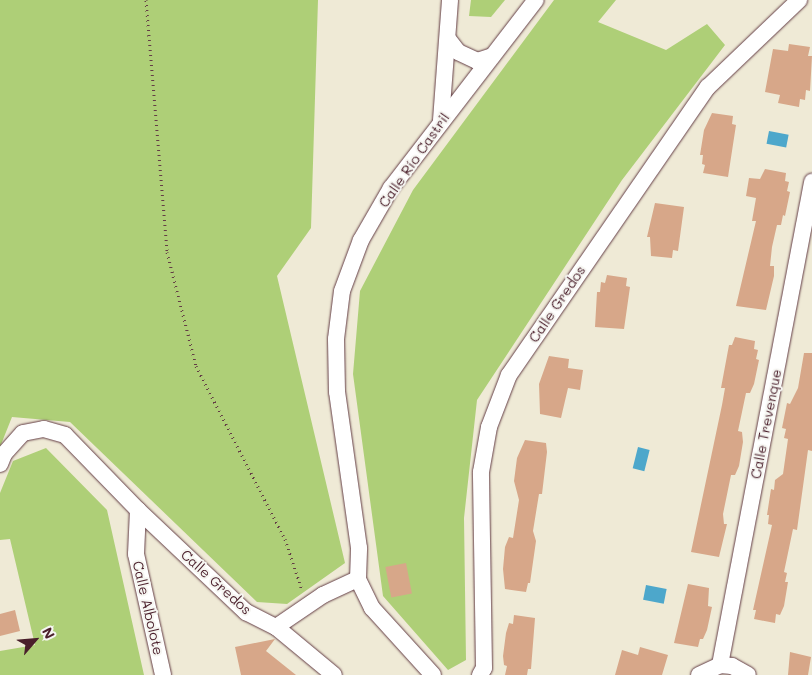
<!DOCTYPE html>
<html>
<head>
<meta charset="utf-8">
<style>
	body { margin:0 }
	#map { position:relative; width:812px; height:675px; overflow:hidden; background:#efead6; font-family:Mali,sans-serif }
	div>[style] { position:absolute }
	.green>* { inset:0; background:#aecf77 }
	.water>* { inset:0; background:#4da7cb; transform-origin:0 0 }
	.building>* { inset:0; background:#d7a789; transform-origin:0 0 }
	.path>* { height:3px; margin-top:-1.5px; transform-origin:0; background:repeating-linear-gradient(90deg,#633d45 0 1px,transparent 0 5px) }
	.roads { filter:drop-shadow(0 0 1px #633d45) drop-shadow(0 0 1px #633d45) }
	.street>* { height:16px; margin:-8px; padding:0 8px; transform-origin:8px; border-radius:8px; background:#fff }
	span { translate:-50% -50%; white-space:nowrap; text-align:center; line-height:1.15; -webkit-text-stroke:4px #f6f6f2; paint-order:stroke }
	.street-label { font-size:14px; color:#4a1f2b }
	.north { position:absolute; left:10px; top:615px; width:50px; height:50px; -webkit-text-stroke:4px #f6f6f2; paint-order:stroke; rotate:63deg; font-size:14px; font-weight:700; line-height:20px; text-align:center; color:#4a1f2b }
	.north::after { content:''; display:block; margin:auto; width:18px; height:22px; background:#4a1f2b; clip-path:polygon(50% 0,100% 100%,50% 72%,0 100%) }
</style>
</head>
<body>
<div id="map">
	<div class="green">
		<div style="clip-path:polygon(0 0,318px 0,311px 228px,277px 276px,345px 563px,287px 604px,257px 602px,70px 422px,12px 417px,0 447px)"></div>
		<div style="clip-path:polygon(471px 0,505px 0,491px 17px,469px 16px)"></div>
		<div style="clip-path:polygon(554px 0,616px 0,598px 22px,666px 50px,707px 24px,725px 45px,622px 180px,477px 400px,464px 518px,466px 660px,448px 670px,383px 596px,353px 374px,360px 291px,413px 190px)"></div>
		<div style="clip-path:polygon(46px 448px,107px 510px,144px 675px,0 675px,0 651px,35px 645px,10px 539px,0 540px,0 493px,13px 461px)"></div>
	</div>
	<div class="water">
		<div style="left:769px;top:131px;width:20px;height:13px;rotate:11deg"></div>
		<div style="left:638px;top:447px;width:12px;height:22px;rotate:14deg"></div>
		<div style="left:646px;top:585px;width:21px;height:15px;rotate:11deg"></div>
	</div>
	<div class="building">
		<div style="clip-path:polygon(789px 44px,810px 47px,808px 56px,812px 56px,810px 91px,806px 90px,805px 100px,800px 99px,799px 107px,778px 103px,780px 95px,765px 92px,773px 49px,788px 51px)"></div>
		<div style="clip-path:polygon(712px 113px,733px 116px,732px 124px,736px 125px,728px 177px,703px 173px,705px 165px,702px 164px,703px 155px,700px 155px,704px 130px)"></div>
		<div style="clip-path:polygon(765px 169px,786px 173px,785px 181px,789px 182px,787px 191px,790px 192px,785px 216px,783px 215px,781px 225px,777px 225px,772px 247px,770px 266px,774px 266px,774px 276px,766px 310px,736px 306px,756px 221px,752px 221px,756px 198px,746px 196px,749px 178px,760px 179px)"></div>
		<div style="clip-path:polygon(655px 203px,684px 207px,678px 251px,673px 250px,672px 258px,651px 256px,650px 237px,647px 237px)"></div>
		<div style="clip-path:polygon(607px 275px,627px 278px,626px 286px,630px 287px,624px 329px,595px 327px,597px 292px,600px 292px,601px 282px,605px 283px)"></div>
		<div style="clip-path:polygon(735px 337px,755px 341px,754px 349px,758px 350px,756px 359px,759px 360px,754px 384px,750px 393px,746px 393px,738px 431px,742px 432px,743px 442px,739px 466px,735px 475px,731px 475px,723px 514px,724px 524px,727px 524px,719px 557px,691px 552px,722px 405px,725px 388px,721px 388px,729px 345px,732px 345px)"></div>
		<div style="clip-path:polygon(804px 353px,812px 353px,812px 451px,808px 450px,797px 530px,793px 529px,784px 572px,787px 573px,785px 582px,788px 582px,784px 606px,780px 615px,776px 614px,775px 623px,754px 619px,756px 610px,753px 610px,772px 525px,768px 524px,769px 515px,767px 515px,771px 489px,774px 490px,775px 480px,783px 474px,788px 439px,784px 438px,786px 429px,782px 428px,787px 403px,790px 404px,798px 388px)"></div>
		<div style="clip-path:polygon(549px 356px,569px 359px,568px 368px,583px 370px,580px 390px,568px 388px,561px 418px,540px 414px,539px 384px)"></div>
		<div style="clip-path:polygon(525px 440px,546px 443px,547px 452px,542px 494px,539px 494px,533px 531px,536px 541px,530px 583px,528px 583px,526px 592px,505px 589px,503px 569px,505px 547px,509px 537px,513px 538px,519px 500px,514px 481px,517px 458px)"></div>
		<div style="left:406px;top:563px;width:31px;height:21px;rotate:79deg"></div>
		<div style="clip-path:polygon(688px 584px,709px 588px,708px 606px,712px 607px,707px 630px,703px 639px,700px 639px,698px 647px,674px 643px)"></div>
		<div style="clip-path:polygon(15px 610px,20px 631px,0 636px,0 614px)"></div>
		<div style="clip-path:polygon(514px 615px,535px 618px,531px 669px,528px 669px,527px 675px,505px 675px,507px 666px,504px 665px,503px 656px,506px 633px,509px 623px,513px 624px)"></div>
		<div style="clip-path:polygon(275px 639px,266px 651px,296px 675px,241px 675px,235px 647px)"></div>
		<div style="clip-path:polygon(640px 647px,668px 655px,662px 675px,615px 675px,622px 650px,638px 655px)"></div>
		<div style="clip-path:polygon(790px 652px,811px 657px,808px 675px,788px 675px)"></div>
	</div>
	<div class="path">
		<div style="left:146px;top:0;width:253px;rotate:85.2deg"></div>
		<div style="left:167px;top:252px;width:118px;rotate:75.7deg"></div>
		<div style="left:196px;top:366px;width:195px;rotate:62.8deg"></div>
		<div style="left:285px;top:539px;width:54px;rotate:71.6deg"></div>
	</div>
	<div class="roads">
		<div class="street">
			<div style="left:448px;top:39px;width:16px;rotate:52deg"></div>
			<div style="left:458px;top:52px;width:21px;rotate:25deg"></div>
			<div style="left:477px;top:61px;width:16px;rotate:-18deg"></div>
			<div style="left:441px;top:120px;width:120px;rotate:-85.7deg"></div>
			<div style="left:0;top:464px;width:11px;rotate:-68deg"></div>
			<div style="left:4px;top:454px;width:28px;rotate:-48deg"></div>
			<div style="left:23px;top:433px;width:21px;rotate:-11deg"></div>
			<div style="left:44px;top:429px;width:22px;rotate:16deg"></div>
			<div style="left:65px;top:435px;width:105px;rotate:45.8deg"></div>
			<div style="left:138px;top:510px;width:149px;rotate:43.4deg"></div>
			<div style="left:246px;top:612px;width:34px;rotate:27deg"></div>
			<div style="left:276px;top:627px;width:75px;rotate:39.6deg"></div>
			<div style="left:138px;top:510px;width:44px;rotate:92.6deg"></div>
			<div style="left:136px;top:554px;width:124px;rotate:77.4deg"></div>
			<div style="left:276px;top:627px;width:57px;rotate:-34.2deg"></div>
			<div style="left:323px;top:595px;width:38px;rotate:-25deg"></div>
			<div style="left:720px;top:665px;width:492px;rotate:-79.2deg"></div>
			<div style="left:433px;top:675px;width:91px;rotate:-132.3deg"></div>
			<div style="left:372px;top:608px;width:32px;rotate:-116deg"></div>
			<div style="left:358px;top:579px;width:31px;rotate:-88deg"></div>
			<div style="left:359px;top:548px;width:158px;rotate:-98deg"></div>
			<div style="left:337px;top:392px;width:53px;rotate:-91.1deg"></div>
			<div style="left:336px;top:339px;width:48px;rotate:-82.9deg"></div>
			<div style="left:342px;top:291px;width:54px;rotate:-69.6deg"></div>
			<div style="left:361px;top:240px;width:60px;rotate:-60deg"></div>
			<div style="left:391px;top:188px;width:237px;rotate:-52.4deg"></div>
			<div style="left:480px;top:675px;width:8px;rotate:-60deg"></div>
			<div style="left:484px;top:668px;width:196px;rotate:-90.9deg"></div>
			<div style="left:481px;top:472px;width:46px;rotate:-79.9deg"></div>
			<div style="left:489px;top:427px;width:56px;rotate:-69deg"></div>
			<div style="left:509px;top:375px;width:350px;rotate:-55.4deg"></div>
			<div style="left:708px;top:87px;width:126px;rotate:-43.7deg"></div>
			<div style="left:699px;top:675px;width:23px;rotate:-25deg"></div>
			<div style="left:720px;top:665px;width:12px;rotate:5deg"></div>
			<div style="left:732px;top:666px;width:18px;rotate:29deg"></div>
		</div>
	</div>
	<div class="street-label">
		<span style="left:414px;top:160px;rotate:-55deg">Calle Río Castril</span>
		<span style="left:557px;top:304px;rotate:-56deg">Calle Gredos</span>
		<span style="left:766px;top:424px;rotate:-79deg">Calle Trevenque</span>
		<span style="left:216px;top:582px;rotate:42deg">Calle Gredos</span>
		<span style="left:148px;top:608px;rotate:77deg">Calle Albolote</span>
	</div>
	<div class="north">N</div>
</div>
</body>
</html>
